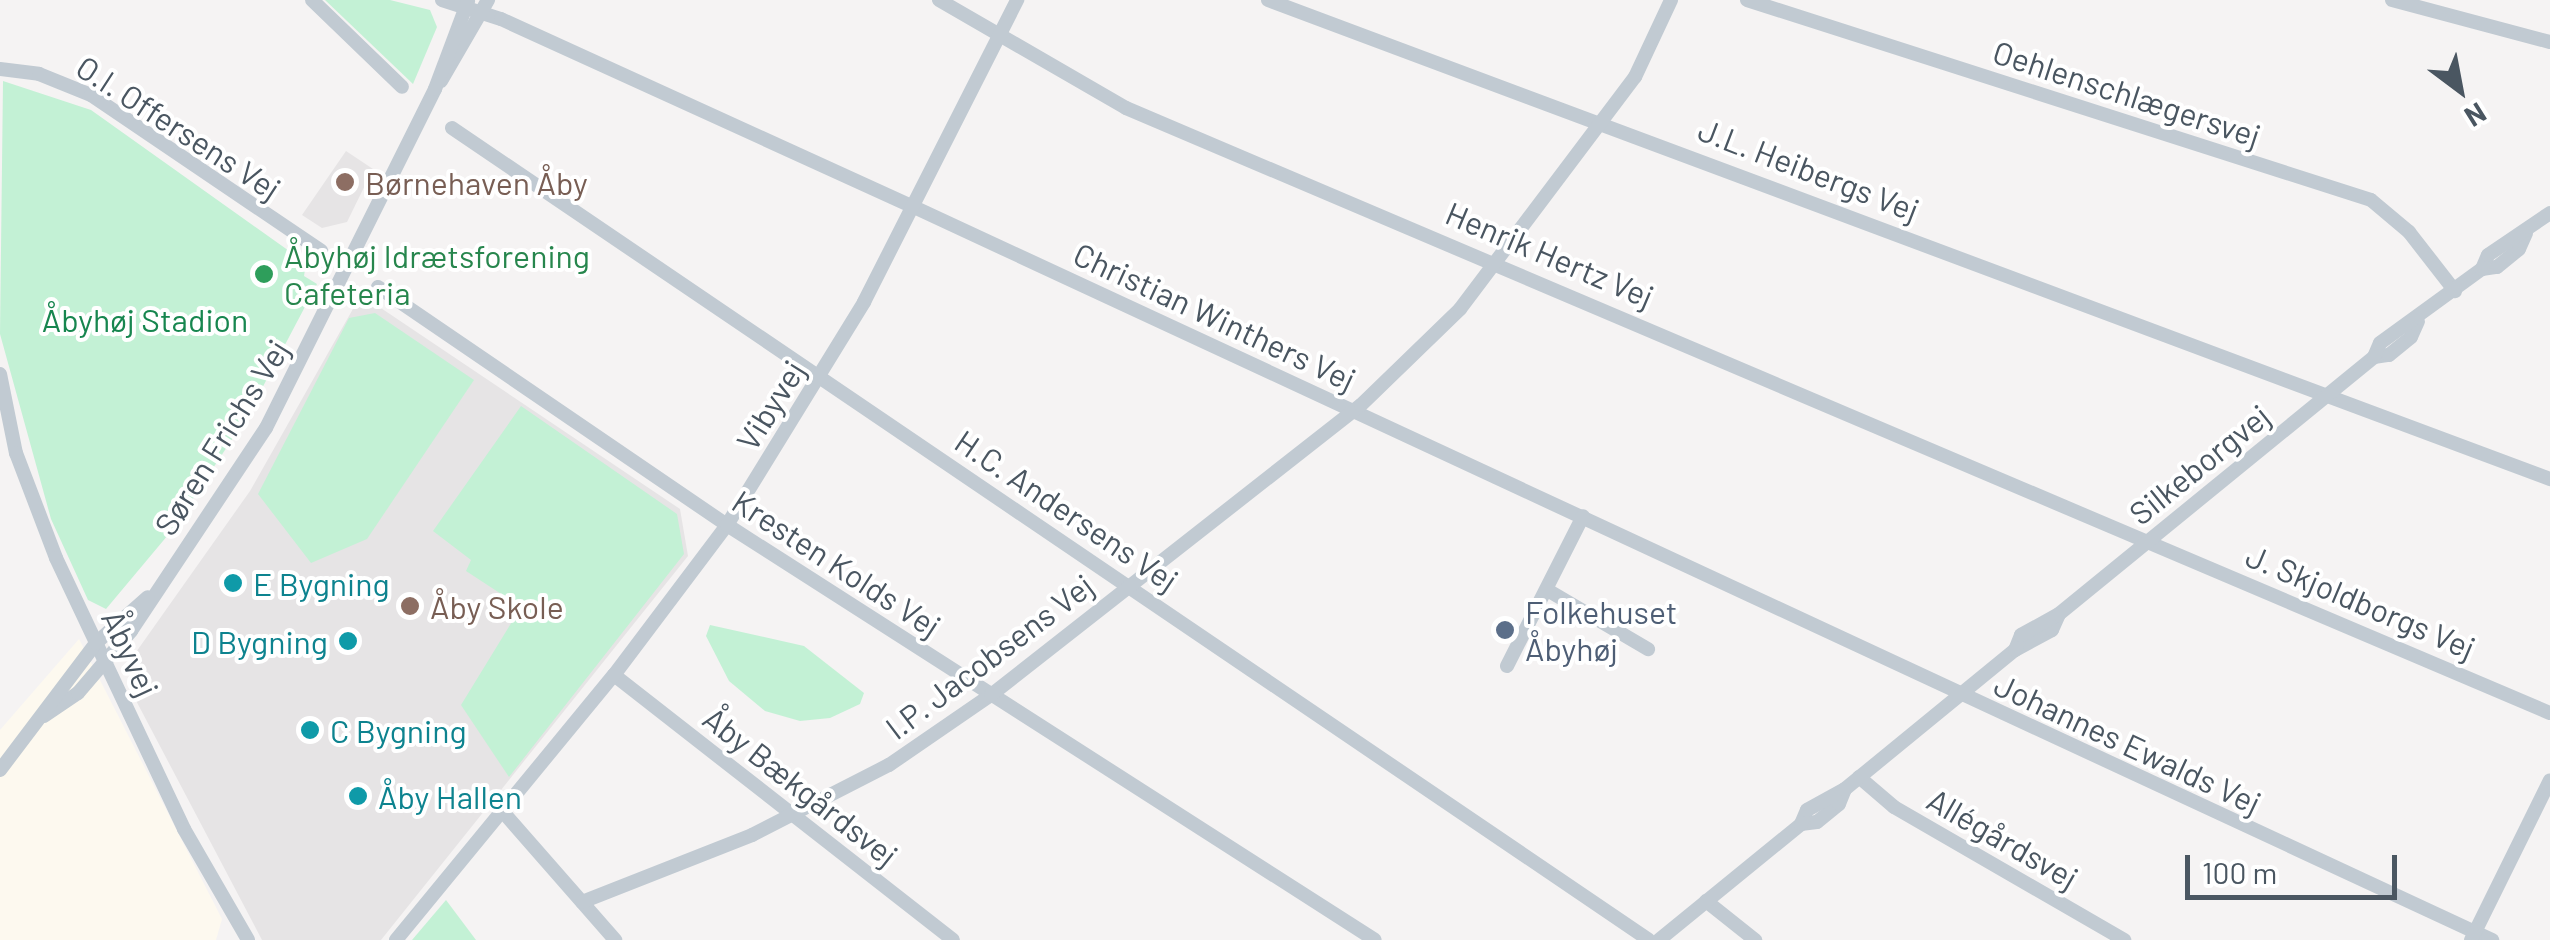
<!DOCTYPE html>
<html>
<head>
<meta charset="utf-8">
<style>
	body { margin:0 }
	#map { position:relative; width:2550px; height:940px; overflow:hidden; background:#f5f3f3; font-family:Barlow,sans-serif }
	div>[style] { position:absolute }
	.commercial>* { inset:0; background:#fdf9ef }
	.education>* { inset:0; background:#e6e4e5 }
	.green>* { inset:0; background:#c3f1d5 }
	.minor>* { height:14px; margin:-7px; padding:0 7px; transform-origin:7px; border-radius:7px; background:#c1cad2 }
	.dots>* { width:28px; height:28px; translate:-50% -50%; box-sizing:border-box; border:5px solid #fff; border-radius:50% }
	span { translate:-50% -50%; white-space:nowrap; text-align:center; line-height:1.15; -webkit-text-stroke:8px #fff; paint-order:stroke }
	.street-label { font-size:32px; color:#4a5661 }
	.education-label { font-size:32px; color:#785e54 }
	.left { translate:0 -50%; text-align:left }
	.leisure-label { font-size:32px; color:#27864d }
	.park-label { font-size:32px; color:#17864f }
	.culture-label { font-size:32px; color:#0d838f }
	.right { translate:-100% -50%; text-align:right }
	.service-label { font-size:32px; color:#4e5e75 }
	.north { position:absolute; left:2410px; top:40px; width:100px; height:100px; -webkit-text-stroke:8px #fff; paint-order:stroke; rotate:148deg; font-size:28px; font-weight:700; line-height:40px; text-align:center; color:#4a5661 }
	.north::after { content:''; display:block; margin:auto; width:35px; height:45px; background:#4a5661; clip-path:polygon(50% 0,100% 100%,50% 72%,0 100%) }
	.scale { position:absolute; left:2185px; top:855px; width:212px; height:45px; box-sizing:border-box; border:5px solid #4a5661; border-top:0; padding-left:12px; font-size:30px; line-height:35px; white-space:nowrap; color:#4a5661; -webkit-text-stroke:8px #fff; paint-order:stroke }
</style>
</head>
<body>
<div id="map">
	<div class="commercial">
		<div style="clip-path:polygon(79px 639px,222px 919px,216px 940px,0 940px,0 730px)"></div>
	</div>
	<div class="education">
		<div style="clip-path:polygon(346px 151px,373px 169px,347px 222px,322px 228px,302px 215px)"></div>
		<div style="clip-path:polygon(366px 298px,680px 509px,688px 556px,381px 940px,262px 940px,131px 691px,134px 655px,250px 491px,358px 300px)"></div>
	</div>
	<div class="green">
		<div style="clip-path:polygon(325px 0,390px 0,430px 10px,437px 27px,413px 84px)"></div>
		<div style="clip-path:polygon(3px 81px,91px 110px,306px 263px,304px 276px,317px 284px,248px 415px,173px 529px,106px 609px,88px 600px,51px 519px,0 334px)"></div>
		<div style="clip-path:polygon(375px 313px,474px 380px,367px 539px,311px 563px,258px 494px,349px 318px)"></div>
		<div style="clip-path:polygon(521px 406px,677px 514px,684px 554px,509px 777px,461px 705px,521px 607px,466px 571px,471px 560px,433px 531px)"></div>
		<div style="clip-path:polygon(710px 625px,804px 646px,864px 693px,860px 704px,830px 718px,800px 721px,765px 711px,729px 681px,706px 636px)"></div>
		<div style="clip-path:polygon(446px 900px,476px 940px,412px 940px)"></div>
	</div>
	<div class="minor">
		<div style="left:312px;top:0;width:125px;rotate:44deg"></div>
		<div style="left:442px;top:0;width:62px;rotate:17.9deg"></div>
		<div style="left:501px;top:19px;width:456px;rotate:24.5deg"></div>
		<div style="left:916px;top:208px;width:1738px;rotate:24.91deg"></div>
		<div style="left:939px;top:0;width:216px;rotate:30deg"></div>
		<div style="left:1126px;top:108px;width:1547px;rotate:23.02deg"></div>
		<div style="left:1268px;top:0;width:1369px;rotate:20.49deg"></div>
		<div style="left:1747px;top:0;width:655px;rotate:17.77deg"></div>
		<div style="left:2371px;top:200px;width:50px;rotate:40.1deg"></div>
		<div style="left:2409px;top:232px;width:75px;rotate:52.1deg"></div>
		<div style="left:2392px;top:0;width:163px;rotate:14.9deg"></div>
		<div style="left:0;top:69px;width:39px;rotate:7deg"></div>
		<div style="left:39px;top:74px;width:56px;rotate:22deg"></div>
		<div style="left:91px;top:95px;width:278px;rotate:34.1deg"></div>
		<div style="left:441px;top:81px;width:94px;rotate:-59.9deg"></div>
		<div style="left:452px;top:128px;width:1446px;rotate:34.15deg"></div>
		<div style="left:2482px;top:269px;width:15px;rotate:-8deg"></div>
		<div style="left:2497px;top:267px;width:28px;rotate:-39deg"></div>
		<div style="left:2519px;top:249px;width:17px;rotate:-66deg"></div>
		<div style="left:378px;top:287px;width:422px;rotate:34.3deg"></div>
		<div style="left:727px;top:525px;width:769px;rotate:32.64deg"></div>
		<div style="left:2374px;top:357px;width:15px;rotate:-8deg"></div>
		<div style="left:2389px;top:355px;width:28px;rotate:-39deg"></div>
		<div style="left:2411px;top:337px;width:17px;rotate:-66deg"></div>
		<div style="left:0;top:374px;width:81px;rotate:78.6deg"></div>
		<div style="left:16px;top:453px;width:112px;rotate:69.1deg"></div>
		<div style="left:56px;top:558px;width:300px;rotate:64.7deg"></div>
		<div style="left:184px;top:829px;width:128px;rotate:60deg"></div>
		<div style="left:1549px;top:591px;width:115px;rotate:30.4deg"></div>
		<div style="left:2015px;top:650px;width:42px;rotate:-28.4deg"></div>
		<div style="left:2052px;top:630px;width:17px;rotate:-66deg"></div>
		<div style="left:1507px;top:666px;width:168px;rotate:-63.1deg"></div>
		<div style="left:614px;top:675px;width:430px;rotate:38deg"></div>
		<div style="left:44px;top:716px;width:41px;rotate:-34.1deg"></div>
		<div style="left:78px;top:693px;width:82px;rotate:-49.5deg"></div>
		<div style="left:131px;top:631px;width:244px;rotate:-56.4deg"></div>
		<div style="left:266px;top:428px;width:379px;rotate:-63.5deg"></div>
		<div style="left:435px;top:89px;width:94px;rotate:-69.4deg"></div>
		<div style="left:0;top:770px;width:159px;rotate:-52.9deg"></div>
		<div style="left:96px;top:643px;width:69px;rotate:-41.5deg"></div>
		<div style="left:1859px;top:777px;width:46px;rotate:40.6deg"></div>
		<div style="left:1894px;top:807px;width:266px;rotate:30deg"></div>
		<div style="left:504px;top:813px;width:169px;rotate:48.8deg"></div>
		<div style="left:1801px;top:824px;width:16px;rotate:-7deg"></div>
		<div style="left:1817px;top:822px;width:28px;rotate:-39deg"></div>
		<div style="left:1839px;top:804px;width:16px;rotate:-68deg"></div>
		<div style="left:1706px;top:901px;width:63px;rotate:38.5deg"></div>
		<div style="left:582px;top:902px;width:183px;rotate:-21.5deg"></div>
		<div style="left:752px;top:835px;width:154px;rotate:-27.1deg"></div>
		<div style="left:889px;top:765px;width:124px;rotate:-34.5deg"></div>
		<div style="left:991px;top:695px;width:470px;rotate:-38.1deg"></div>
		<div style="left:1361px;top:405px;width:138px;rotate:-44.1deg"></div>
		<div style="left:1460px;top:309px;width:291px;rotate:-53deg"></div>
		<div style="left:1635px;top:77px;width:85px;rotate:-64.9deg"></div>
		<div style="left:396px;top:940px;width:343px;rotate:-50.6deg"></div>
		<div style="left:614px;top:675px;width:188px;rotate:-53deg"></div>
		<div style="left:727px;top:525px;width:262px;rotate:-58.4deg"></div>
		<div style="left:864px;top:302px;width:339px;rotate:-63.1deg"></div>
		<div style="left:1659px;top:940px;width:183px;rotate:-39.2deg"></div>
		<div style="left:1801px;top:824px;width:15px;rotate:-67deg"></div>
		<div style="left:1807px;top:810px;width:43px;rotate:-28.9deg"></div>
		<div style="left:1845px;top:789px;width:220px;rotate:-39.3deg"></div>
		<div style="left:2015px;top:650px;width:16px;rotate:-68deg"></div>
		<div style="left:2021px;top:635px;width:43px;rotate:-28.9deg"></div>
		<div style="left:2059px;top:614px;width:407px;rotate:-39.2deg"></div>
		<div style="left:2374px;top:357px;width:15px;rotate:-67deg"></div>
		<div style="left:2380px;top:343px;width:126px;rotate:-36deg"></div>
		<div style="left:2482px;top:269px;width:15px;rotate:-67deg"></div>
		<div style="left:2488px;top:255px;width:75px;rotate:-34.1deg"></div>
		<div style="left:2471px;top:940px;width:178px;rotate:-63.7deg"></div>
	</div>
	<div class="dots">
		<div style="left:345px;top:182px;background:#8d6e63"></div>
		<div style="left:264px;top:274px;background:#2e9e5b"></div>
		<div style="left:233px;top:583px;background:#0f9aa8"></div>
		<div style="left:410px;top:606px;background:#8d6e63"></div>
		<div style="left:1505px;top:630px;background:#5c6f8a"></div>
		<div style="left:348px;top:641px;background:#0f9aa8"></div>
		<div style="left:310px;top:730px;background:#0f9aa8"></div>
		<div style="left:358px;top:796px;background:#0f9aa8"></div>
	</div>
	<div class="street-label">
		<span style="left:2127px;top:93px;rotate:18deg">Oehlenschlægersvej</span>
		<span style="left:179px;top:127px;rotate:33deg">O.I. Offersens Vej</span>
		<span style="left:1809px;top:169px;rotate:21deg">J.L. Heibergs Vej</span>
		<span style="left:1550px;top:254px;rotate:23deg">Henrik Hertz Vej</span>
		<span style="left:1215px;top:316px;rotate:25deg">Christian Winthers Vej</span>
		<span style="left:770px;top:405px;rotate:-58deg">Vibyvej</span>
		<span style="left:221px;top:437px;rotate:-58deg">Søren Frichs Vej</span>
		<span style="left:2199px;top:464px;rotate:-39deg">Silkeborgvej</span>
		<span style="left:1067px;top:510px;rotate:34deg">H.C. Andersens Vej</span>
		<span style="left:837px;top:563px;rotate:33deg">Kresten Kolds Vej</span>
		<span style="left:2361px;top:601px;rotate:23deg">J. Skjoldborgs Vej</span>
		<span style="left:131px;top:653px;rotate:65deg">Åbyvej</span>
		<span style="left:989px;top:656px;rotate:-37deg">I.P. Jacobsens Vej</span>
		<span style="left:2128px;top:743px;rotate:25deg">Johannes Ewalds Vej</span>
		<span style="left:801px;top:786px;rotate:38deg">Åby Bækgårdsvej</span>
		<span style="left:2003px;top:838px;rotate:30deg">Allégårdsvej</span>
	</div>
	<div class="education-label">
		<span class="left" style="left:365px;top:182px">Børnehaven Åby</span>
		<span class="left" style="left:430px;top:606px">Åby Skole</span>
	</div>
	<div class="leisure-label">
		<span class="left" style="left:284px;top:274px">Åbyhøj Idrætsforening<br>Cafeteria</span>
	</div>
	<div class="park-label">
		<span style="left:145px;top:319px">Åbyhøj Stadion</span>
	</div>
	<div class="culture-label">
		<span class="left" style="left:253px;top:583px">E Bygning</span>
		<span class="right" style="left:328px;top:641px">D Bygning</span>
		<span class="left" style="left:330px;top:730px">C Bygning</span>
		<span class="left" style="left:378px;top:796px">Åby Hallen</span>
	</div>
	<div class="service-label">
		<span class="left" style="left:1525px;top:630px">Folkehuset<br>Åbyhøj</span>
	</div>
	<div class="north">N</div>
	<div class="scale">100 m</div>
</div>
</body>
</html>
